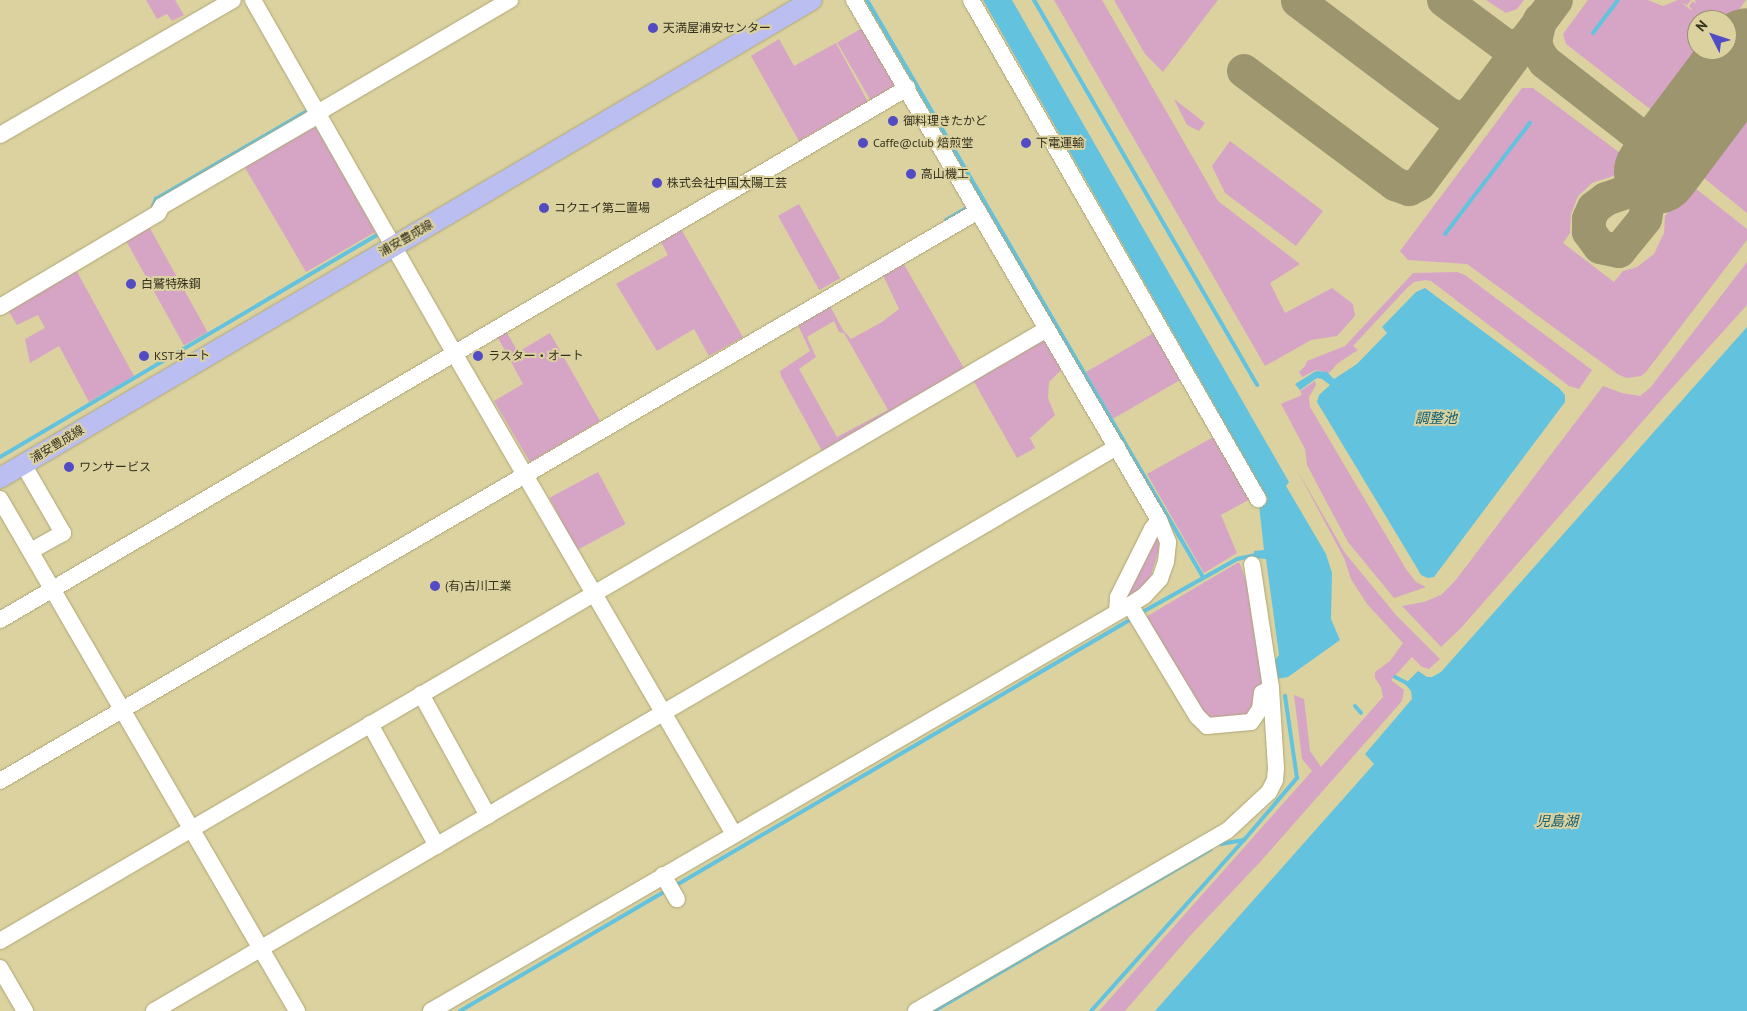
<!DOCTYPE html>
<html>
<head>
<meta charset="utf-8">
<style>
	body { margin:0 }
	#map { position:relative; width:1747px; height:1011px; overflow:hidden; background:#dbd2a0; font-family:"PT Sans","Noto Sans JP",sans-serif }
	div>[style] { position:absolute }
	.green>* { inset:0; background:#d6a5c5; transform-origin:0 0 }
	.water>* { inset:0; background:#63c2de }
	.stream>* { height:4px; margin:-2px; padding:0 2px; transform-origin:2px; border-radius:2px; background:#63c2de }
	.taxiway>* { height:34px; margin:-17px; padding:0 17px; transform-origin:17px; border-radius:17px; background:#9c956e }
	.runway>* { height:85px; margin:-42.5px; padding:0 42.5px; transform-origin:42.5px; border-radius:42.5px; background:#9c956e }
	.roads { filter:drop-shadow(0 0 1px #aea675) drop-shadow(0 0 1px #aea675) }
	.minor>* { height:16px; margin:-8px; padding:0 8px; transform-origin:8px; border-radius:8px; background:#fff }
	.major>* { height:20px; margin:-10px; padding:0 10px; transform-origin:10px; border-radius:10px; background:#babef0 }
	.dots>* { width:14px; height:14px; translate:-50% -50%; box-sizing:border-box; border:2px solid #dbd2a0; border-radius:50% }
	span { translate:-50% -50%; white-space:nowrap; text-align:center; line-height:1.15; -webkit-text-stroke:4px #dbd2a0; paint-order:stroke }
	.poi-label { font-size:12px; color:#34301c }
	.left { translate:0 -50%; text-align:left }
	.street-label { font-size:12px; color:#34301c }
	.water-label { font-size:14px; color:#126073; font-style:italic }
	.north { position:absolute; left:1687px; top:10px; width:50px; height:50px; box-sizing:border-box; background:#dbd2a0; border:1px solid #98916b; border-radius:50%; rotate:311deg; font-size:14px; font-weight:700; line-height:20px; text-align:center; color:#34301c }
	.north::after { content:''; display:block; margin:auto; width:18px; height:22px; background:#514cc3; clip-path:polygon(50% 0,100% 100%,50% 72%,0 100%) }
</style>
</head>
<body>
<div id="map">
	<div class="green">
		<i style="clip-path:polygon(146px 0,175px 0,184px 15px,172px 21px,167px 14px,157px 19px)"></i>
		<i style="clip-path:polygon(1054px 0,1102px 0,1218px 201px,1300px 264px,1270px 283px,1285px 313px,1332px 288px,1353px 304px,1355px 316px,1337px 336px,1311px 340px,1265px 366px)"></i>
		<i style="clip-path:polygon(1114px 0,1218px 0,1163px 72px,1145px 54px)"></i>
		<i style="clip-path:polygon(1486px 0,1524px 0,1517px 9px,1506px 13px)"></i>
		<i style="clip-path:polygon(1588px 0,1648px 0,1663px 6px,1678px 0,1691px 0,1687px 5px,1682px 3px,1691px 10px,1692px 9px,1689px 6px,1693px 1px,1696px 4px,1695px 0,1746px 0,1727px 26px,1727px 20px,1697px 20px,1697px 50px,1709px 50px,1659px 116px,1566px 44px,1563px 34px)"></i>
		<i style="left:864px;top:27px;width:67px;height:31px;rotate:60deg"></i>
		<i style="clip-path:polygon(779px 39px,794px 66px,836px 43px,868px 102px,799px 141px,751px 56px)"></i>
		<i style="clip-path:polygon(1522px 88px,1533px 88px,1628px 159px,1613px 176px,1592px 183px,1578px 196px,1571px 214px,1570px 233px,1563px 243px,1614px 282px,1623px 271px,1637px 267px,1654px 254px,1664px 233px,1665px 216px,1690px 184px,1747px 229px,1747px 240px,1646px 372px,1641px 376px,1627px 378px,1619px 375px,1467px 264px,1408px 260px,1400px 251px)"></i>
		<i style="clip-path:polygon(1174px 99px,1205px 123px,1199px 131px,1187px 125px)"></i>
		<i style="clip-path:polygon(1747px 109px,1747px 213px,1699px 174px)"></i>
		<i style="clip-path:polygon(311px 127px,320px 129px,377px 231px,306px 272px,244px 166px)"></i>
		<i style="clip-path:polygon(1230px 141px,1323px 211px,1296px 246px,1225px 193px,1212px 166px)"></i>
		<i style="left:799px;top:204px;width:85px;height:24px;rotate:61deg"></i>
		<i style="left:147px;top:223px;width:125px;height:27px;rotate:61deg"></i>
		<i style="clip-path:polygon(681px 229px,743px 337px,709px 356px,694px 329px,657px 351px,616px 284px,668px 255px,660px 240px)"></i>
		<i style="clip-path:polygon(evenodd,902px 261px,965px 370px,822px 451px,781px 376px,780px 371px,810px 351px,797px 323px,829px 304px,843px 330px,851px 339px,882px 322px,899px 309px,882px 273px,902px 261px,834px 321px,839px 332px,844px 333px,888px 410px,837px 437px,799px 369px,816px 357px,807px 337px,834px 321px)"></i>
		<i style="clip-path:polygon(1747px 262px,1747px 305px,1663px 398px,1461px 628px,1441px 647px,1402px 606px,1424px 602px,1441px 595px,1455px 581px,1603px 386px,1622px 393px,1640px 396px,1650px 388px)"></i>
		<i style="clip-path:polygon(75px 268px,134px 376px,89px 402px,59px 346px,30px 363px,25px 339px,45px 328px,38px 315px,17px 325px,6px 307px)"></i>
		<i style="clip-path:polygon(1457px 272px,1465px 275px,1592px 370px,1579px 389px,1569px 386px,1431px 281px,1425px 280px,1414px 282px,1407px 288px,1353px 346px,1358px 350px,1338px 363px,1329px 373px,1316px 370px,1302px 377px,1299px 372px,1305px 366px,1307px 361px,1345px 346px,1413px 273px)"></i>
		<i style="clip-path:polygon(506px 331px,518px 352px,550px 333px,600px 421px,530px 462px,494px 401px,523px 384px,497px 336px)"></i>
		<i style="left:1157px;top:331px;width:54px;height:82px;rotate:60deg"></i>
		<i style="clip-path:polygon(1044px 338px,1062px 369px,1049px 382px,1048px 398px,1055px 415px,1030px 438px,1035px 448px,1017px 458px,973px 380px)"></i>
		<i style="clip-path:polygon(1315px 381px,1316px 385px,1309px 397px,1310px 407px,1406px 569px,1416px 582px,1426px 587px,1394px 598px,1348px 542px,1328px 505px,1307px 465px,1305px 449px,1281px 404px,1302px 395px,1300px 391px)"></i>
		<i style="clip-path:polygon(1217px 435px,1252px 498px,1221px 515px,1237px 553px,1204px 573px,1147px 474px)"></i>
		<i style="clip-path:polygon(1296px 468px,1345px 553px,1396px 615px,1440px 659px,1429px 669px,1422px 667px,1412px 657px,1391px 680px,1404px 690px,1402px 701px,1261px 861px,1190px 936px,1125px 1011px,1099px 1011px,1312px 771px,1302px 759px,1294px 695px,1304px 699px,1310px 751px,1321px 767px,1383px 697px,1381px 687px,1375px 678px,1375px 672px,1390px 661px,1403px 643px,1367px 604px,1351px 579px,1344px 558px)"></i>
		<i style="left:598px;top:472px;width:59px;height:55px;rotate:62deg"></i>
		<i style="clip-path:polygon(1155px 532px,1159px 540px,1158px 552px,1149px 582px,1140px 592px,1124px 600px)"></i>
		<i style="clip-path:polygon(1239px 562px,1255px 604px,1263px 682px,1257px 691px,1252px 715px,1207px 719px,1144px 618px)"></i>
	</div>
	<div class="water">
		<i style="clip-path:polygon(983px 0,1012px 0,1289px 482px,1286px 486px,1326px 554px,1332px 573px,1331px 619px,1340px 640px,1288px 677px,1277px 679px,1275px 660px,1279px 655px,1266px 559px,1255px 558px,1254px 551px,1264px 550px,1259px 505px,1268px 499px)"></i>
		<i style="clip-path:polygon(1425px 288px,1559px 388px,1565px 395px,1565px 402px,1434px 577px,1428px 578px,1421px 575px,1417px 568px,1317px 402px,1319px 395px,1330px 385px,1322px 379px,1317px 378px,1300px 390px,1295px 384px,1316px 371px,1327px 372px,1334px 379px,1357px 364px,1387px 333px,1382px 327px,1416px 292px)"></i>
		<i style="clip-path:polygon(1747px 327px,1747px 1011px,1155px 1011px,1374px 764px,1365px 754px,1412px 699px,1411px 691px,1405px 684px,1418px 671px,1427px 677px,1432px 677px,1441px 672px)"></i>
	</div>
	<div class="stream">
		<i style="left:867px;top:0;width:668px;rotate:59.79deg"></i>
		<i style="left:1034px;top:0;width:445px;rotate:59.9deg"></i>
		<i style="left:1593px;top:33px;width:41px;rotate:-52.9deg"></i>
		<i style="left:153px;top:206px;width:8px;rotate:-67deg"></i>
		<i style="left:156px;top:199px;width:175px;rotate:-30.2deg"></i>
		<i style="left:946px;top:220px;width:24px;rotate:-30deg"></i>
		<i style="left:1445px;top:234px;width:140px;rotate:-52.6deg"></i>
		<i style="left:0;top:457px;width:439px;rotate:-30.5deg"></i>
		<i style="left:1139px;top:614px;width:112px;rotate:-29.3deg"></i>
		<i style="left:1237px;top:559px;width:24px;rotate:-12deg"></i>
		<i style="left:1395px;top:677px;width:18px;rotate:27deg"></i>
		<i style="left:1355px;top:706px;width:9px;rotate:49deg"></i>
		<i style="left:1221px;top:844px;width:23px;rotate:-10deg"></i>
		<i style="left:673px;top:887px;width:533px;rotate:-30.32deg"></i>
		<i style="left:460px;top:1011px;width:240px;rotate:-30.3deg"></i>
		<i style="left:934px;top:1011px;width:320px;rotate:-30.3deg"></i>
		<i style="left:1091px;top:1011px;width:229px;rotate:-48.2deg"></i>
		<i style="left:1244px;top:840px;width:82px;rotate:-49.5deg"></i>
		<i style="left:1297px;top:778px;width:83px;rotate:-98.3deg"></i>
	</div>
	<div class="taxiway">
		<i style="left:1444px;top:0;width:79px;rotate:36.7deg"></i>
		<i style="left:1507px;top:47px;width:9px"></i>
		<i style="left:1516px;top:47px;width:9px;rotate:-32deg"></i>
		<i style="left:1298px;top:1px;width:188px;rotate:37deg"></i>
		<i style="left:1448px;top:114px;width:14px;rotate:21deg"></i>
		<i style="left:1461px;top:119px;width:12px;rotate:-31deg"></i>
		<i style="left:1540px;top:20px;width:22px;rotate:103deg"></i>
		<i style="left:1535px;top:41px;width:11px;rotate:75deg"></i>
		<i style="left:1538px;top:52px;width:12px;rotate:55deg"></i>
		<i style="left:1545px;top:62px;width:155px;rotate:37.9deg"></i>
		<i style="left:1244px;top:71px;width:189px;rotate:36.8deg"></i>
		<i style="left:1395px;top:184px;width:15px;rotate:20deg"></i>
		<i style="left:1409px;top:189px;width:11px;rotate:-27deg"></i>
		<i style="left:1419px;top:184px;width:229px;rotate:-53.3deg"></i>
		<i style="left:1656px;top:171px;width:18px;rotate:109deg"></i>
		<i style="left:1650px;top:188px;width:31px;rotate:99deg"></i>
		<i style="left:1645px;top:219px;width:41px;rotate:129.1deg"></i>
		<i style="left:1619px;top:251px;width:19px;rotate:-168deg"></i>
		<i style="left:1600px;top:247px;width:19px;rotate:-126deg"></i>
		<i style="left:1589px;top:232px;width:13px;rotate:-90deg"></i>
		<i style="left:1589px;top:219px;width:12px;rotate:-66deg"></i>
		<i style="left:1594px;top:208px;width:15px;rotate:-37deg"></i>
		<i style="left:1606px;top:199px;width:37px;rotate:-19deg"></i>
		<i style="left:1641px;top:187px;width:22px;rotate:-47deg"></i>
	</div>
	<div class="runway">
		<i style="left:1656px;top:171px;width:151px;rotate:-53.1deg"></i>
	</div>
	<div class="roads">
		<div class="minor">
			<i style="left:253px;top:0;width:406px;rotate:60.3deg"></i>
			<i style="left:454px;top:353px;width:557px;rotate:59.8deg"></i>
			<i style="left:971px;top:0;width:576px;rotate:60.09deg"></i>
			<i style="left:0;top:135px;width:269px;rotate:-30.1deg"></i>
			<i style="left:0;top:307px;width:184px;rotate:-30.7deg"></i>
			<i style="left:158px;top:213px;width:8px;rotate:-60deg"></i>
			<i style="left:162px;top:206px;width:171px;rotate:-30.2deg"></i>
			<i style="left:310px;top:120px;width:18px;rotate:-38deg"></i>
			<i style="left:324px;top:109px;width:216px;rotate:-30.4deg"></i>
			<i style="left:23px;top:464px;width:80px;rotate:59.9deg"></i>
			<i style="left:63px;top:533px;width:37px;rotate:151deg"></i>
			<i style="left:0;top:499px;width:592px;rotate:59.88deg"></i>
			<i style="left:1130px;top:605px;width:130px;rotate:58.9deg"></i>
			<i style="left:1197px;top:716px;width:14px;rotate:45deg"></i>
			<i style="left:1207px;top:726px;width:44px;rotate:-5.2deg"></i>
			<i style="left:1251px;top:722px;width:16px;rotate:-55deg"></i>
			<i style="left:1260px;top:709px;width:16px;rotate:-83deg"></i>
			<i style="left:1262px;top:693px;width:10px;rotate:-29deg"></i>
			<i style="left:1117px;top:612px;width:15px;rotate:-86deg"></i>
			<i style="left:1118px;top:597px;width:76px;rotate:-63.4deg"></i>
			<i style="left:1152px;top:529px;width:11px;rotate:-52deg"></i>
			<i style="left:0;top:620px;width:1052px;rotate:-30.39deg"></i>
			<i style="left:421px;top:694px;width:139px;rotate:61.2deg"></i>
			<i style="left:370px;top:724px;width:139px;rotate:61.2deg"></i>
			<i style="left:0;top:781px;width:1132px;rotate:-30.23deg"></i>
			<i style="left:663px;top:875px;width:28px;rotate:60deg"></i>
			<i style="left:0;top:941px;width:1213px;rotate:-30.31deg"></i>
			<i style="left:0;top:968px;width:50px;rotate:59.8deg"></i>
			<i style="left:154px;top:1011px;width:1116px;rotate:-30.36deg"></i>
			<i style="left:431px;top:1011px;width:808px;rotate:-30.15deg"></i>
			<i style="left:1130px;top:605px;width:17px;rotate:-33deg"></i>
			<i style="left:1144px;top:596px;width:23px;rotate:-47deg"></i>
			<i style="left:1160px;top:579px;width:18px;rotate:-71deg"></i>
			<i style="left:1166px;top:562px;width:20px;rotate:-84deg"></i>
			<i style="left:1168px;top:542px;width:24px;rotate:-112deg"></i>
			<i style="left:1159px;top:520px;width:603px;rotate:-120.39deg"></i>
			<i style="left:916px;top:1011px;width:359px;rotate:-30.1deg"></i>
			<i style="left:1227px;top:831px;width:57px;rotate:-42.9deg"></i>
			<i style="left:1269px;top:792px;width:13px;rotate:-63deg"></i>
			<i style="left:1275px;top:780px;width:12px;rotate:-85deg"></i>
			<i style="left:1276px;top:768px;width:80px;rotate:-93.6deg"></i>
			<i style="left:1271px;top:688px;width:125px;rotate:-98.7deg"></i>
		</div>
		<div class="major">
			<i style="left:0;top:478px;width:942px;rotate:-30.48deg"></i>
		</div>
	</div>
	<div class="dots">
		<i style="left:653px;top:28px;background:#514cc3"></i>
		<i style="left:893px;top:121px;background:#514cc3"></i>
		<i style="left:863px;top:143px;background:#514cc3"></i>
		<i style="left:1026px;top:143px;background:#514cc3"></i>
		<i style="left:911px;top:174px;background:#514cc3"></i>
		<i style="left:657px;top:183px;background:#514cc3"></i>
		<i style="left:544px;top:208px;background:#514cc3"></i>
		<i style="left:131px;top:284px;background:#514cc3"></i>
		<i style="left:144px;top:356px;background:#514cc3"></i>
		<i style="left:478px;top:356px;background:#514cc3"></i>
		<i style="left:69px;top:467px;background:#514cc3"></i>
		<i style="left:435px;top:586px;background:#514cc3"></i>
	</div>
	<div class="poi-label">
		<span class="left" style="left:663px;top:28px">天満屋浦安センター</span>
		<span class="left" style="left:903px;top:121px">御料理きたかど</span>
		<span class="left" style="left:873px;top:143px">Caffe@club 焙煎堂</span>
		<span class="left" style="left:1036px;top:143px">下電運輸</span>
		<span class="left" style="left:921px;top:174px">高山機工</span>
		<span class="left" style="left:667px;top:183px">株式会社中国太陽工芸</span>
		<span class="left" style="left:554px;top:208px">コクエイ第二置場</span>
		<span class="left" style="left:141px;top:284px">白鷲特殊鋼</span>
		<span class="left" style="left:154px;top:356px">KSTオート</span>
		<span class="left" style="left:488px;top:356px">ラスター・オート</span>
		<span class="left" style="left:79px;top:467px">ワンサービス</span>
		<span class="left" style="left:445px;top:586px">(有)古川工業</span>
	</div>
	<div class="street-label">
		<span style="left:406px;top:238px;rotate:-30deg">浦安豊成線</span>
		<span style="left:57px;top:444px;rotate:-31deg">浦安豊成線</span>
	</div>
	<div class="water-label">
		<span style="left:1436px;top:418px">調整池</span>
		<span style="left:1557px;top:821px">児島湖</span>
	</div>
	<div class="north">N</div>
</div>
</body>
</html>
